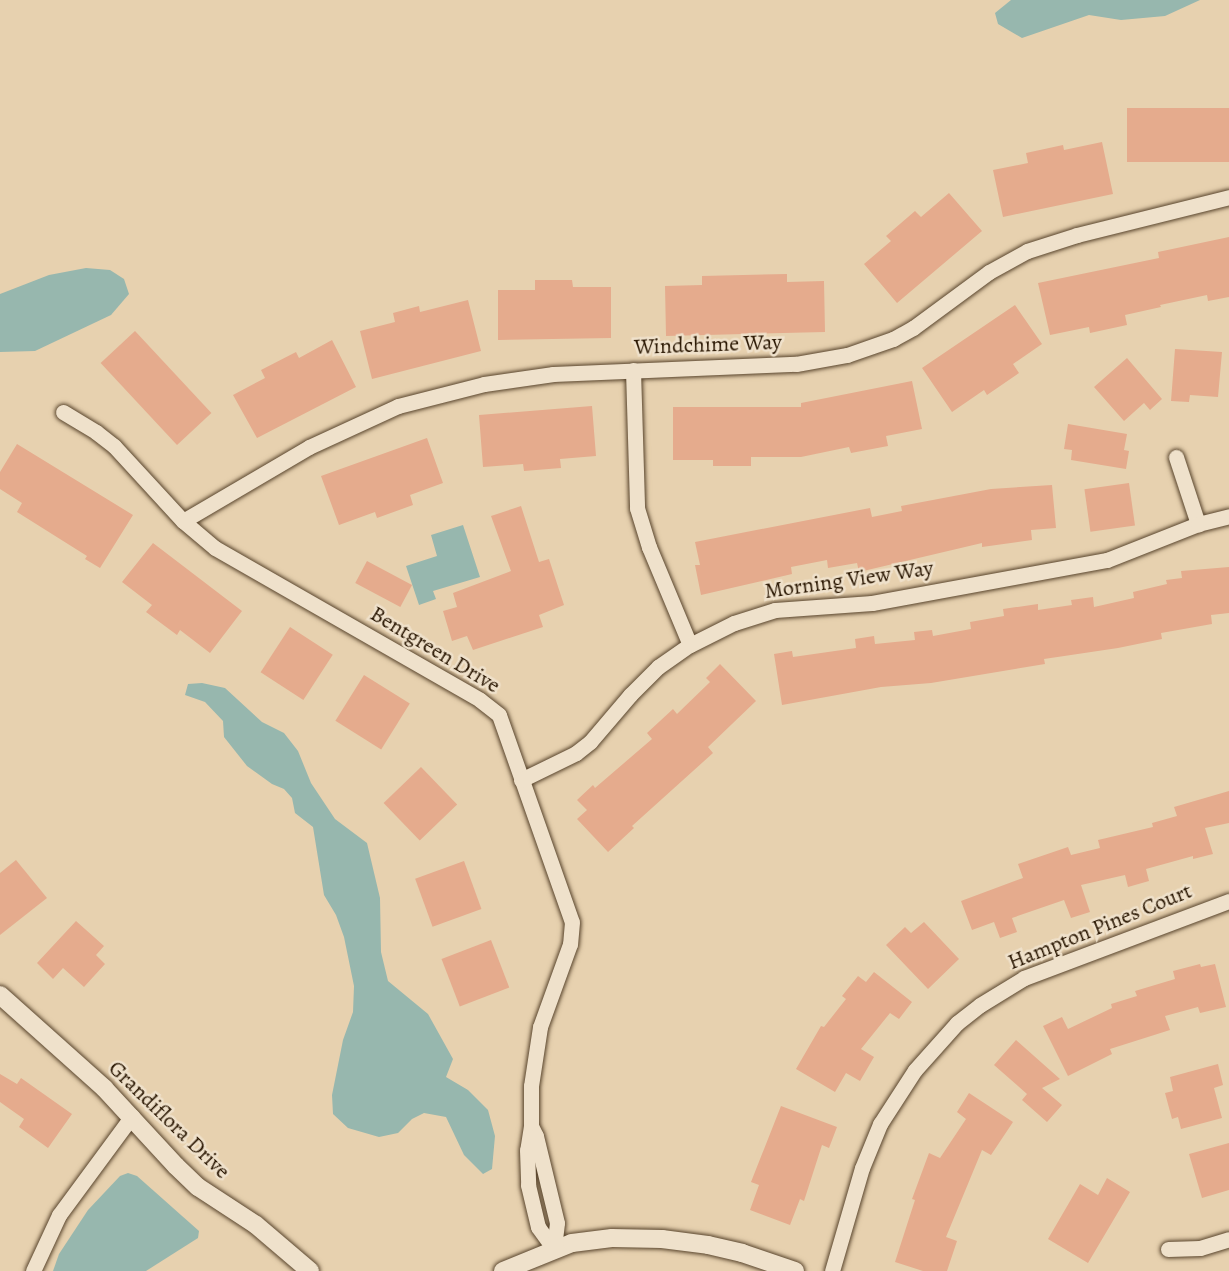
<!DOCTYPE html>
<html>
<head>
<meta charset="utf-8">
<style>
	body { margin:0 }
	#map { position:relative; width:1229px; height:1271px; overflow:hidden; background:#e7d1af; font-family:Alegreya,serif }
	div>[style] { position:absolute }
	.water>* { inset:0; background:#97b7ae }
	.building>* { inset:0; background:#e5ab8d; transform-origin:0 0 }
	.roads { filter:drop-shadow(0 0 2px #58442c) drop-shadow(0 0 2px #58442c) }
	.minor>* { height:15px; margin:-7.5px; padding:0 7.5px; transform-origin:7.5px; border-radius:7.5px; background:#efe1cb }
	.tertiary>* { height:18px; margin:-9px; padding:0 9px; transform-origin:9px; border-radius:9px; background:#efe1cb }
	span { translate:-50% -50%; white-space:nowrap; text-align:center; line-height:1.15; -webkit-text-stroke:5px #efe1cb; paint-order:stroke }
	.street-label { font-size:22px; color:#281500 }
</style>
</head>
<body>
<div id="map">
	<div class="water">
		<i style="clip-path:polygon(1011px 0,1200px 0,1165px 16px,1121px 20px,1089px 15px,1022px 38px,998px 24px,995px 13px)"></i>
		<i style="clip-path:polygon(86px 268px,110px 270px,124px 279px,129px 294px,111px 315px,35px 351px,0 352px,0 294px,49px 275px)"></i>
		<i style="clip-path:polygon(463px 525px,480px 577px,433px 591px,436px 599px,419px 605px,406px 566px,437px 556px,431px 535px)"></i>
		<i style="clip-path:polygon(202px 683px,225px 688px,262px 722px,284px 733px,298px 751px,311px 783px,335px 819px,367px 843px,380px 898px,381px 952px,388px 981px,428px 1014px,453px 1059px,446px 1077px,468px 1090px,488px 1110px,495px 1136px,492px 1169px,483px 1174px,464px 1155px,446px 1117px,424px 1113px,412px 1119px,398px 1133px,379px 1137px,348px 1128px,333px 1114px,332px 1095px,343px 1040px,353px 1012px,354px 986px,344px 937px,336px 915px,324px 895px,313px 827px,295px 813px,292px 798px,284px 789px,272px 784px,247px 766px,224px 737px,223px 721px,205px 702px,185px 695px,188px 684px)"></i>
		<i style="clip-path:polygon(128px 1173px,137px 1176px,199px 1231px,198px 1238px,146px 1271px,53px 1271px,59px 1254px,88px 1210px,120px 1176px)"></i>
	</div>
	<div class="building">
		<i style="left:1229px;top:108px;width:54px;height:102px;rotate:90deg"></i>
		<i style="clip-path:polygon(1102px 142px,1113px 194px,1003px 217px,993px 170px,1028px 163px,1026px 153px,1063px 145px,1064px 150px)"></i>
		<i style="clip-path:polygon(949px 193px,982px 231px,897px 303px,864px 264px,891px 241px,886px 236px,915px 211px,921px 217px)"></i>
		<i style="clip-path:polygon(1229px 237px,1229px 297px,1208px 301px,1207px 295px,1160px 305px,1161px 307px,1125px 315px,1127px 325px,1090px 333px,1089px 327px,1050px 335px,1038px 283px,1159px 258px,1158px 252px)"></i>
		<i style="clip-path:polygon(787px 274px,787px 282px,824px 281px,825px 332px,666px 336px,665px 286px,702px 285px,702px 276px)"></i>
		<i style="clip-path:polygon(535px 280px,572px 280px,573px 287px,611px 287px,611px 338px,498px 340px,498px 290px,535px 290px)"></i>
		<i style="clip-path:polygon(468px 300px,481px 351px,372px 379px,360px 331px,395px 322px,393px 313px,419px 306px,420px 312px)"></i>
		<i style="clip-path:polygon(1015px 305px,1042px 344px,1013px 364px,1019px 373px,987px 395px,984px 390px,952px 412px,922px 368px)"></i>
		<i style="left:135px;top:331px;width:112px;height:47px;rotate:47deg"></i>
		<i style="clip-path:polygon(332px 340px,356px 387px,257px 438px,233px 395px,265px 378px,261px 370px,296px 352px,299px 358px)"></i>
		<i style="clip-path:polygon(1175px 349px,1222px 352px,1218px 397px,1190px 395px,1189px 402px,1171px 401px)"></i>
		<i style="clip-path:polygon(1127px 358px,1162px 399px,1150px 410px,1144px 403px,1124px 421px,1094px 387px)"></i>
		<i style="clip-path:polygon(912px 381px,922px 429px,886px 436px,888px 446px,851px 453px,849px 447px,801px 457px,751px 457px,751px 466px,713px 466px,713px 460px,673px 460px,673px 407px,801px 407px,801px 403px)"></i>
		<i style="clip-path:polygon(592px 406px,596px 456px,560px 459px,561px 468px,524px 471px,523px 464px,483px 467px,479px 415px)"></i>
		<i style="clip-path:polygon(1068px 424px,1127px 434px,1124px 450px,1129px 451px,1126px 469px,1071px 460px,1072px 450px,1064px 449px)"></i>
		<i style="clip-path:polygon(427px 438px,443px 483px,410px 495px,413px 505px,377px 518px,375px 512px,339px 525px,321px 476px)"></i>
		<i style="clip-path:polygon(17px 444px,133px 515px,100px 568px,85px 559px,87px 556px,17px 512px,22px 503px,0 489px,0 472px)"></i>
		<i style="left:1129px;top:483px;width:43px;height:45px;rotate:82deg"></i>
		<i style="clip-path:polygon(1052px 485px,1056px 528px,1031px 530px,1032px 540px,982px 547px,982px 543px,859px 572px,857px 563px,828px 568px,827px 560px,791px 567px,792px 574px,701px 595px,695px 565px,700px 565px,695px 542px,870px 508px,872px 517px,902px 511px,901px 506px,991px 489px)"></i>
		<i style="clip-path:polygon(521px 506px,539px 562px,549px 559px,564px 605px,539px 615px,543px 627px,473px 650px,467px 636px,452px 641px,443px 611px,457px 607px,453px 593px,511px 571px,491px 516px)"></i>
		<i style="clip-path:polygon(153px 543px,242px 611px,210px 653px,180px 630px,177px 635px,146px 612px,152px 605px,122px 582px)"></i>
		<i style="left:367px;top:561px;width:51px;height:25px;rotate:28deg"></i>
		<i style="clip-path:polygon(1229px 567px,1229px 613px,1211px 615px,1212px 624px,1161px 633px,1162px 639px,1118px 648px,1044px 659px,1045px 664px,931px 683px,881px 687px,782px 705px,774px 654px,792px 651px,793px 657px,856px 648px,855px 639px,874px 636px,875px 644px,915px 640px,914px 632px,932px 630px,933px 636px,971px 629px,970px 622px,1004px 616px,1003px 609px,1038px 604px,1038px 610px,1072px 605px,1071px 600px,1093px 597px,1094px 607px,1134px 598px,1133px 592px,1167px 584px,1166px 580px,1182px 578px,1181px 571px)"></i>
		<i style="left:290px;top:627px;width:51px;height:54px;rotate:33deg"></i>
		<i style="clip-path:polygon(720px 664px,756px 701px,708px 747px,713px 753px,632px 826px,634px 828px,608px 852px,577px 819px,587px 810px,577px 800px,593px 785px,595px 788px,652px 739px,647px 733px,673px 709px,677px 714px,710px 682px,706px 678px)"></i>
		<i style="left:364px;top:675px;width:54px;height:54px;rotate:32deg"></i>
		<i style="left:421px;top:767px;width:52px;height:52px;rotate:46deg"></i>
		<i style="clip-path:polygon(1229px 791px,1229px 823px,1205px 828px,1213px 854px,1193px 859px,1193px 856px,1146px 869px,1149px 881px,1128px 887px,1125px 875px,1081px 885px,1090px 912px,1071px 918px,1064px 900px,1012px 918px,1017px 932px,1000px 938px,994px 922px,972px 930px,961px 901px,1023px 878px,1018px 864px,1068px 847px,1071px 855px,1100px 848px,1098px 840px,1153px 827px,1152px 823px,1177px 816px,1174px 807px)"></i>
		<i style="clip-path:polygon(16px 860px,47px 898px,0 935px,0 873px)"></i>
		<i style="left:464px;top:861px;width:51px;height:52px;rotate:70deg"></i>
		<i style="clip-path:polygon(76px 921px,104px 946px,96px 955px,105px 964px,84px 987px,63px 968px,53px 979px,37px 963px)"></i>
		<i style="clip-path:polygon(924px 922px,959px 959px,928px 989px,886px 945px,905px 927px,911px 933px)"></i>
		<i style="left:491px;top:940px;width:51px;height:53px;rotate:69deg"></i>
		<i style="clip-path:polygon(1200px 964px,1201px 967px,1215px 964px,1226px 1007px,1200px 1013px,1198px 1007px,1165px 1016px,1170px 1030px,1110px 1049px,1112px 1054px,1068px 1076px,1043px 1026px,1062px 1017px,1068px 1029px,1112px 1008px,1111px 1004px,1137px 996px,1135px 991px,1175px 979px,1173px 971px)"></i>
		<i style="clip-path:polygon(874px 972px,912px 1002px,899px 1019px,890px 1013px,861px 1049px,874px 1057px,860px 1081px,846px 1073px,835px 1092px,796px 1069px,821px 1026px,824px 1027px,846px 999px,842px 996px,858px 976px,866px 982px)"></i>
		<i style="clip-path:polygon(1016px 1040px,1060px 1079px,1042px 1088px,1062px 1105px,1047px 1122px,1022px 1100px,1027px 1094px,994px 1065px)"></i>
		<i style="clip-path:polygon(1218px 1064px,1223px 1085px,1214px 1088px,1222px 1118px,1181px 1129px,1178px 1117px,1172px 1119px,1165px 1093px,1173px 1091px,1170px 1077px)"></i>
		<i style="clip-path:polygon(0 1074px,17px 1084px,21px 1078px,72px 1114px,48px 1148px,19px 1127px,24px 1119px,0 1102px)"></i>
		<i style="clip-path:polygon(969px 1093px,1013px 1122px,991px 1155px,982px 1150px,946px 1237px,957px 1241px,947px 1271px,923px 1271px,895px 1262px,915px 1200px,912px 1199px,929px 1153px,940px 1158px,966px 1119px,957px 1112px)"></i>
		<i style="clip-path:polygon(781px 1106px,837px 1127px,829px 1148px,822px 1145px,804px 1201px,800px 1199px,790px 1225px,750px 1210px,759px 1185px,751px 1182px)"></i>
		<i style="clip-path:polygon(1229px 1143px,1229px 1190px,1202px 1198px,1189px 1154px)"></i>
		<i style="clip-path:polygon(1107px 1178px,1130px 1192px,1088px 1263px,1048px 1239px,1080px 1184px,1098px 1195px)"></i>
	</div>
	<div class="roads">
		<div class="minor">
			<i style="left:633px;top:370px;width:138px;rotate:88.3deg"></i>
			<i style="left:637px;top:508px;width:41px;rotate:72.9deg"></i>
			<i style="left:649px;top:547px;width:106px;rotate:67.3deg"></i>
			<i style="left:63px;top:412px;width:39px;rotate:31deg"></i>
			<i style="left:96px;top:432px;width:23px;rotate:38deg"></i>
			<i style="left:114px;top:446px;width:102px;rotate:47.4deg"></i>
			<i style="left:183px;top:521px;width:42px;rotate:40.2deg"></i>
			<i style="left:215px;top:548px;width:305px;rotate:29.8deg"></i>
			<i style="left:480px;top:700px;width:24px;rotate:38deg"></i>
			<i style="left:499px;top:715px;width:219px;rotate:70.6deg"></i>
			<i style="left:572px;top:922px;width:22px;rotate:95deg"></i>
			<i style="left:570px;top:944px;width:88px;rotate:109.9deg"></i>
			<i style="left:540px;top:1027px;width:60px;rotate:98.7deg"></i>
			<i style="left:531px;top:1086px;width:40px;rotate:90deg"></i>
			<i style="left:531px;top:1126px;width:24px;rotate:99deg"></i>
			<i style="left:527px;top:1150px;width:35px;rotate:88deg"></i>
			<i style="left:528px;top:1185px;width:43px;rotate:76.6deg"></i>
			<i style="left:538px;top:1227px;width:27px;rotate:54deg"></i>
			<i style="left:1176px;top:457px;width:71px;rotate:71.8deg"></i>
			<i style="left:183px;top:521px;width:146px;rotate:-30.4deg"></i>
			<i style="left:309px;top:447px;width:98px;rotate:-24.7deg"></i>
			<i style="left:398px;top:406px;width:89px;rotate:-14.3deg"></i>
			<i style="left:484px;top:384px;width:70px;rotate:-8.2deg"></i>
			<i style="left:553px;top:374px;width:243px;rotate:-2.4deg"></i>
			<i style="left:796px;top:364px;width:52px;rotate:-10deg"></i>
			<i style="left:847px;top:355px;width:49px;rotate:-19.2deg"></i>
			<i style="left:893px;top:339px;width:23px;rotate:-29deg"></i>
			<i style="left:913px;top:328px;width:94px;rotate:-36.4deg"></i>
			<i style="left:989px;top:272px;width:43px;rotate:-28.9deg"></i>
			<i style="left:1027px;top:251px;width:52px;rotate:-17.7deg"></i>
			<i style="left:1077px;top:235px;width:157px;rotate:-14deg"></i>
			<i style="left:521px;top:780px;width:61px;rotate:-26.1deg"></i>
			<i style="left:576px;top:753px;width:18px;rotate:-38deg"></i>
			<i style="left:590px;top:742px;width:62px;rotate:-49.6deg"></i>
			<i style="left:630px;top:695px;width:40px;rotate:-45deg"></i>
			<i style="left:658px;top:667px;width:39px;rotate:-35deg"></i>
			<i style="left:690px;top:645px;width:49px;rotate:-26.6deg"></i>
			<i style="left:734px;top:623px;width:43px;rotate:-17.6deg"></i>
			<i style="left:775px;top:610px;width:97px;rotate:-4.1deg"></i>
			<i style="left:872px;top:603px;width:239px;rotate:-10.4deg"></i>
			<i style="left:1107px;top:560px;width:98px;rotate:-21.6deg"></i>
			<i style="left:1198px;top:524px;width:32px;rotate:-14deg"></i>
			<i style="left:531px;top:1126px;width:11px;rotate:63deg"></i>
			<i style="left:536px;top:1136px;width:89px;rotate:76.4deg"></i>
			<i style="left:557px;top:1223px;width:26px;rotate:97deg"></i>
			<i style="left:1168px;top:1249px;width:32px;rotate:-2deg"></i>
			<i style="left:1200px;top:1248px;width:30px;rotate:-17deg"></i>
			<i style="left:33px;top:1271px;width:62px;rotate:-65.1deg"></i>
			<i style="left:59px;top:1215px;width:123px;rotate:-53.6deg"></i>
			<i style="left:832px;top:1271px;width:107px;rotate:-73.8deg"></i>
			<i style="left:862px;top:1168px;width:48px;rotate:-67.8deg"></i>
			<i style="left:880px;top:1124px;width:64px;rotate:-57.1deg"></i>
			<i style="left:915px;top:1070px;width:63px;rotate:-48.2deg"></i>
			<i style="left:957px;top:1023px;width:29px;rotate:-38deg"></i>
			<i style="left:980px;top:1005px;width:52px;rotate:-31.5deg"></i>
			<i style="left:1024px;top:978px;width:219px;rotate:-20.6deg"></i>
		</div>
		<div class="tertiary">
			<i style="left:0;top:995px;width:140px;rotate:41.8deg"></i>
			<i style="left:104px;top:1088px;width:106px;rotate:47.3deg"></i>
			<i style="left:176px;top:1166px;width:30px;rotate:44deg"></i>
			<i style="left:198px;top:1187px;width:69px;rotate:33.2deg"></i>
			<i style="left:256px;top:1225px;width:71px;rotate:40.4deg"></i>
			<i style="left:503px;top:1271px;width:74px;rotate:-22.1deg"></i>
			<i style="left:572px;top:1243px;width:40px;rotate:-7.1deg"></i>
			<i style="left:612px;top:1238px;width:50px;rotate:1.1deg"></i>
			<i style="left:662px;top:1239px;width:46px;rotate:7.4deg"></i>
			<i style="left:708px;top:1245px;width:35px;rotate:13deg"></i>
			<i style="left:742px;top:1253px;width:56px;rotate:18.8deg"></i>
		</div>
	</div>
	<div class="street-label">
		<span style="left:708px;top:345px;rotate:-2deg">Windchime Way</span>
		<span style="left:849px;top:580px;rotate:-8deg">Morning View Way</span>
		<span style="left:435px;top:650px;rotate:31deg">Bentgreen Drive</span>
		<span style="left:1100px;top:927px;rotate:-22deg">Hampton Pines Court</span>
		<span style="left:169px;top:1120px;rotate:44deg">Grandiflora Drive</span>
	</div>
</div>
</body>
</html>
